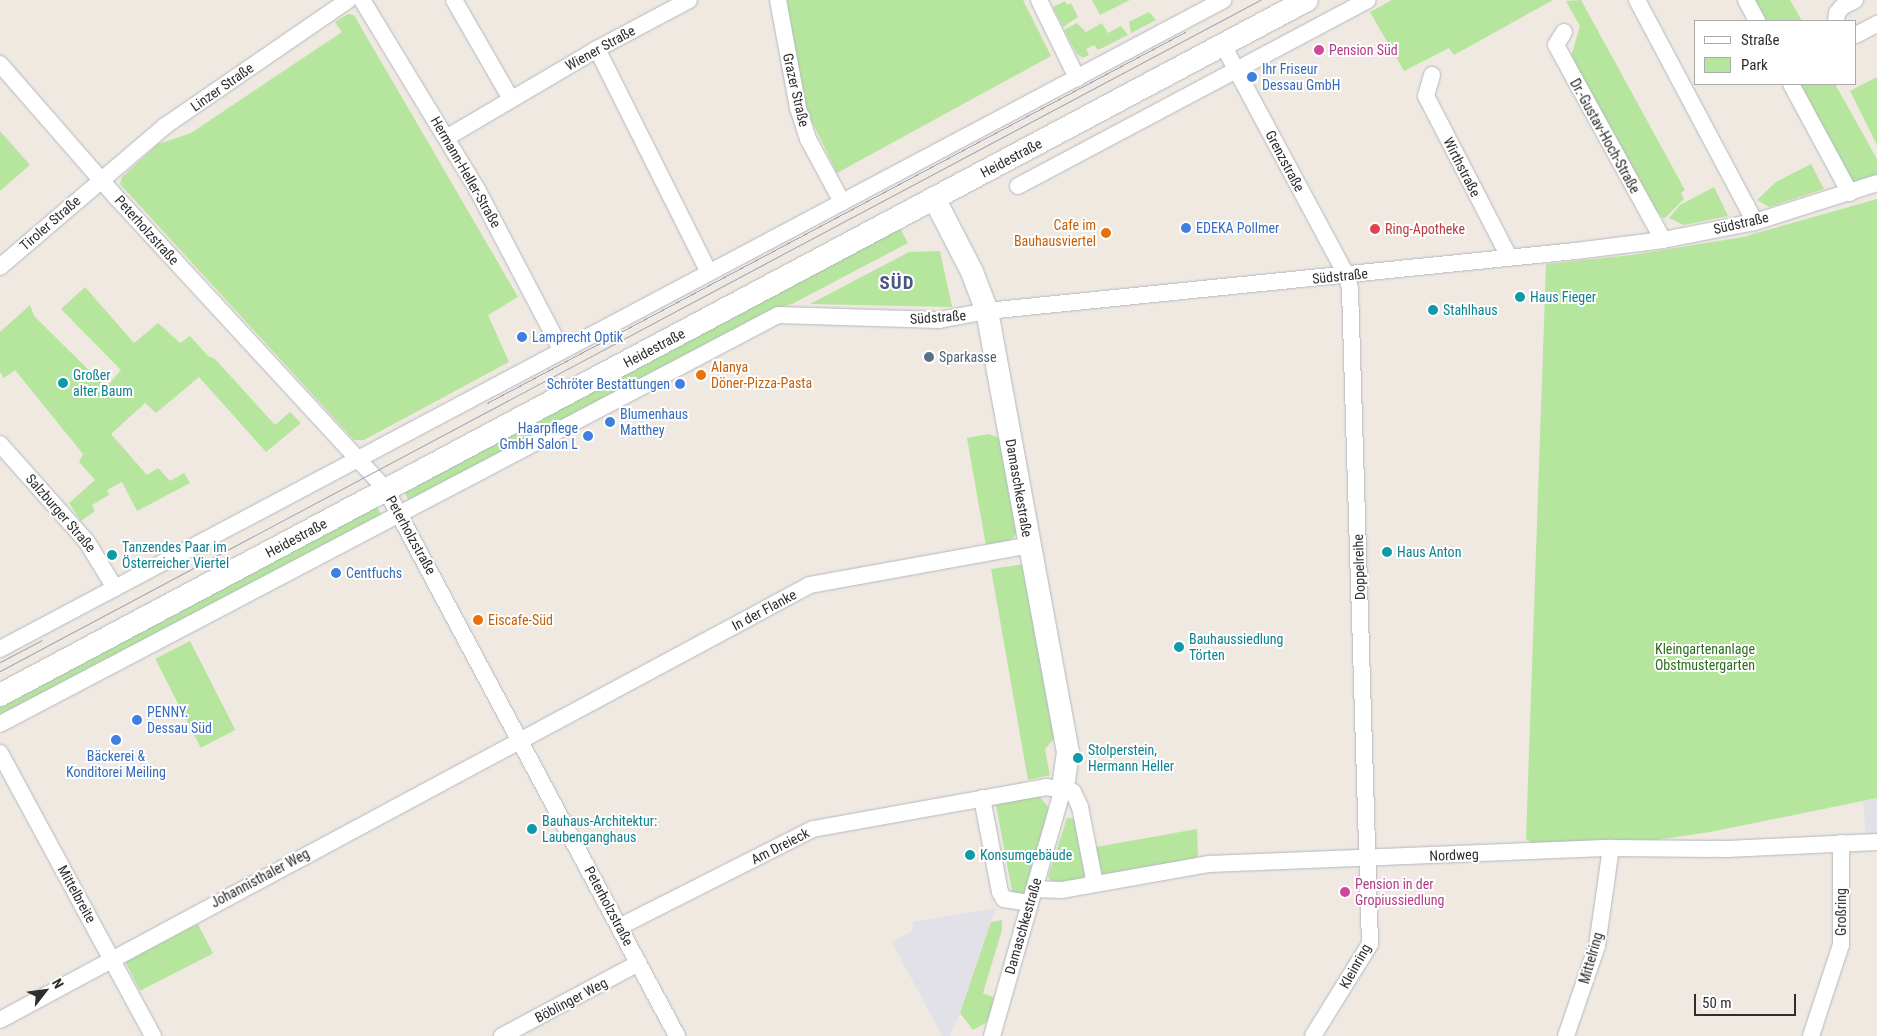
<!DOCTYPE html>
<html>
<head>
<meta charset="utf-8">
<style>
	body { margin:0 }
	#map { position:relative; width:1877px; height:1036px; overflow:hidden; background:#efe9e1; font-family:"Roboto Condensed",sans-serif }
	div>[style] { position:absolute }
	.industrial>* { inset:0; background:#e3e1e8 }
	.green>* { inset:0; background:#b6e59e; transform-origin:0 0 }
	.roads { filter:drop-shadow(0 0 1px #b4b7c1) drop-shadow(0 0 1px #b4b7c1) }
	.street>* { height:16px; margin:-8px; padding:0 8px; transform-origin:8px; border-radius:8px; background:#fff }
	.secondary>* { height:22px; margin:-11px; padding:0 11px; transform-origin:11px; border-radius:11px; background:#fff }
	.tram>* { height:1px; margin:-0.5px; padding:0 0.5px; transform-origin:0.5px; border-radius:0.5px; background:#a3a6b8 }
	.dots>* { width:14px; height:14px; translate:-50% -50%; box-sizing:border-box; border:2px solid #fff; border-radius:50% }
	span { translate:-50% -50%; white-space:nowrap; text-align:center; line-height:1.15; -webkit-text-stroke:4px #fff; paint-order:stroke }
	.street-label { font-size:14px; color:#2e2e2e }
	.hotel-label { font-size:14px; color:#b23c85 }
	.left { translate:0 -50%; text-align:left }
	.shop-label { font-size:14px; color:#366cbe }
	.right { translate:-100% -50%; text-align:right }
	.food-label { font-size:14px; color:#c56008 }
	.health-label { font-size:14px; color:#be3a42 }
	.culture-label { font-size:14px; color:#0d838f }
	.service-label { font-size:14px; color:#4e5e75 }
	.park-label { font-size:14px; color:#2c6e1b }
	.district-label { font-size:19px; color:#4d5680; font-weight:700; letter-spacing:1px }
	.legend { position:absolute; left:1694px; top:20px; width:162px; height:65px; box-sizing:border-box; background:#fff; border:1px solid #ababab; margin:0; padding:6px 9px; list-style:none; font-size:15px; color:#2e2e2e }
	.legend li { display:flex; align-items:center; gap:10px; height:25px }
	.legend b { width:25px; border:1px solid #ababab }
	.north { position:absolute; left:20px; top:966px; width:50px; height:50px; -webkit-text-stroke:4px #fff; paint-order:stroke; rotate:60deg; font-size:14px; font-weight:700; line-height:20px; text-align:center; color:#2e2e2e }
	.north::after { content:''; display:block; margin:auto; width:18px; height:22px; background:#2e2e2e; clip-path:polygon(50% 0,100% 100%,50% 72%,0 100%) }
	.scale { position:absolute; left:1694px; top:994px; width:102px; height:22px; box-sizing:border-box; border:2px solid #2e2e2e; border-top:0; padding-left:6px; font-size:15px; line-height:18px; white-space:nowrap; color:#2e2e2e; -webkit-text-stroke:4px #fff; paint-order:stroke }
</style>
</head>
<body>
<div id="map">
	<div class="industrial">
		<i style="clip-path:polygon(1877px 798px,1877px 834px,1866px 835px,1863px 801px)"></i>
		<i style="clip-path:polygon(996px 908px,960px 1013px,950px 1036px,942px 1036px,892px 942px,912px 931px,913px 922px)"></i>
	</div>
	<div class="green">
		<i style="clip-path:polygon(787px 0,1023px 0,1051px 56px,837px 173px,802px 101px)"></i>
		<i style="clip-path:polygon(1092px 0,1130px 0,1100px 15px)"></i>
		<i style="clip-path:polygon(1392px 0,1553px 0,1454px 55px,1449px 48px,1404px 71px,1370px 12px)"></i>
		<i style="clip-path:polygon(1581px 0,1685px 190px,1681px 193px,1684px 199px,1664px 219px,1654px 208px,1570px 60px,1580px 26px,1566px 1px)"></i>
		<i style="clip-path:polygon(1746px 0,1790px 0,1802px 21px,1757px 21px)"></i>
		<i style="clip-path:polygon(1065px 1px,1067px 5px,1071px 3px,1078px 17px,1063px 27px,1053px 7px)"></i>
		<i style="clip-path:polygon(1149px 12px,1156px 20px,1131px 33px,1129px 22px)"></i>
		<i style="clip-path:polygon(348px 14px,354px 15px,518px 297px,488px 315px,509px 362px,364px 440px,354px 440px,120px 184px,122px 177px,158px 144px,191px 133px,342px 32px,335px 22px)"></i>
		<i style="clip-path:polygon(1077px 23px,1086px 32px,1102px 23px,1108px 33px,1121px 26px,1128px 35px,1098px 50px,1094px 45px,1086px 49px,1089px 55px,1083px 58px,1077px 54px,1064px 30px)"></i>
		<i style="clip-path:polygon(1877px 77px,1877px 145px,1850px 91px)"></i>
		<i style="clip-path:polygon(1791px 84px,1835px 84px,1877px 159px,1877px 183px,1850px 193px)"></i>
		<i style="clip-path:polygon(0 131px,30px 165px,0 191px)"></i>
		<i style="clip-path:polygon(1811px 164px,1824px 189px,1769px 207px,1757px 200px,1776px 182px)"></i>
		<i style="clip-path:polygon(1714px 187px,1728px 216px,1684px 225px,1669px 218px,1680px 205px)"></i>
		<i style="clip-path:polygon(1877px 199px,1877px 798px,1710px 832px,1642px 842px,1536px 846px,1526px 839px,1546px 264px,1632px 255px,1743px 237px)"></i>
		<i style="clip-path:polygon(899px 226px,908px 243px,792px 304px,768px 311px,409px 502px,403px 487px)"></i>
		<i style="clip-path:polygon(940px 251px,952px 307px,810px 304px,909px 252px)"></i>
		<i style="clip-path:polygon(85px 287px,134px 343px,158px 323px,180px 343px,190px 336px,208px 356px,215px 359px,275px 425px,290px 412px,301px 423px,266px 452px,199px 377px,156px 413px,145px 403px,111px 434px,147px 475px,158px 468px,170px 481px,184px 473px,190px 483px,137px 511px,122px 482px,107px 490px,109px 495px,92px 505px,95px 511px,81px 521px,69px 503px,95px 480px,79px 462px,83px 454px,15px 370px,4px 378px,0 372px,0 332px,30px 305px,34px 316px,106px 387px,121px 370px,61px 309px)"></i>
		<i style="clip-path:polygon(988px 434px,1000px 438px,1017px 533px,1010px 541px,986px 546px,967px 438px)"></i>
		<i style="clip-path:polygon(377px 507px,383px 517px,0 718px,0 700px)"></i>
		<i style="clip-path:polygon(1025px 564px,1057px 735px,1045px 749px,1050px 775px,1028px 780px,991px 569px)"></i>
		<i style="left:190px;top:641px;width:100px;height:39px;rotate:63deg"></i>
		<i style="clip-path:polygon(1039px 796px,1049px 808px,1025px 894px,1013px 896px,995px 800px)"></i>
		<i style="clip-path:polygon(1067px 818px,1076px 819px,1085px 875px,1080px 881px,1052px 882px,1048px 877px)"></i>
		<i style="clip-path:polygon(1197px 829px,1198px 856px,1191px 861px,1102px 875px,1096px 847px)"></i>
		<i style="clip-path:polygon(1002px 920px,1002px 930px,983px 993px,995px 998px,990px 1017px,986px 1023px,973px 1030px,960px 1013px,991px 922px)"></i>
		<i style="left:198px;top:924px;width:33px;height:82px;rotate:63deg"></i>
	</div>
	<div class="roads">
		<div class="street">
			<i style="left:362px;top:0;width:223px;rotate:58.7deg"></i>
			<i style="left:478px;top:191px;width:178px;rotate:62.3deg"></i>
			<i style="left:454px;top:0;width:114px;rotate:60.1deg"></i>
			<i style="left:778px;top:0;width:110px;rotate:79.5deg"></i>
			<i style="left:798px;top:108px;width:33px;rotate:72deg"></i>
			<i style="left:808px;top:139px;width:72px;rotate:61.6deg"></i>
			<i style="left:1039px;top:0;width:87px;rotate:64deg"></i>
			<i style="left:1637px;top:0;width:251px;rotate:62deg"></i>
			<i style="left:1746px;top:0;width:24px;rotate:62deg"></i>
			<i style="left:1836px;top:21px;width:8px;rotate:-83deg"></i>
			<i style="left:1837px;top:13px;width:8px;rotate:-50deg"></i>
			<i style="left:1842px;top:7px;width:15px;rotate:-28deg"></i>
			<i style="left:1564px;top:32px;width:15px;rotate:122deg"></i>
			<i style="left:1556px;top:45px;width:222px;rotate:61.2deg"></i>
			<i style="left:1856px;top:35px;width:24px;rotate:-28deg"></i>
			<i style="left:1223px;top:45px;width:262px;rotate:61.8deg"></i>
			<i style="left:1347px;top:276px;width:13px;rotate:77deg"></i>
			<i style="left:1350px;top:289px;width:655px;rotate:88.25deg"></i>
			<i style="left:1370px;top:944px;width:108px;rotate:121.8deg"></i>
			<i style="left:597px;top:49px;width:250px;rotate:63.4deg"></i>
			<i style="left:0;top:64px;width:176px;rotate:48.9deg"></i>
			<i style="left:116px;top:197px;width:398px;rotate:47.3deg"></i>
			<i style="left:386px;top:490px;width:619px;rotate:61.94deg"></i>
			<i style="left:1432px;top:75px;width:22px;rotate:106deg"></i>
			<i style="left:1426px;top:96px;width:181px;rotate:62.7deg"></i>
			<i style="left:1791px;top:84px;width:124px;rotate:61.6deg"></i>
			<i style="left:446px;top:138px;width:175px;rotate:-30.5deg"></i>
			<i style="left:597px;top:49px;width:104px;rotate:-28deg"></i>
			<i style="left:1018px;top:186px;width:396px;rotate:-28deg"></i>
			<i style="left:0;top:267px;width:217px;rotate:-40.5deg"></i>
			<i style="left:165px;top:126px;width:222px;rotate:-34.5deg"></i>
			<i style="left:0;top:444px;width:131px;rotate:48.4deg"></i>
			<i style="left:87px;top:542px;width:54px;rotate:58.7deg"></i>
			<i style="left:0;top:649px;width:1385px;rotate:-27.95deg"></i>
			<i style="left:0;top:724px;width:879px;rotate:-27.73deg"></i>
			<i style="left:778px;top:315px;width:161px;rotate:1.8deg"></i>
			<i style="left:939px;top:320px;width:49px;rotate:-10.6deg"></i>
			<i style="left:987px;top:311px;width:592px;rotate:-5.82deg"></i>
			<i style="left:1576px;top:251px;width:88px;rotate:-7.2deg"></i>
			<i style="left:1663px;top:240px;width:94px;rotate:-11.1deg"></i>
			<i style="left:1755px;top:222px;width:128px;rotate:-17.7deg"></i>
			<i style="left:0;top:753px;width:322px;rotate:61.6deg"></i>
			<i style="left:982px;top:798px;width:96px;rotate:79.2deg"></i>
			<i style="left:1000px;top:892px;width:8px;rotate:60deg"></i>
			<i style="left:1004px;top:899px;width:26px;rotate:9deg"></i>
			<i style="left:1034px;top:889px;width:28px;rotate:2deg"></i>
			<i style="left:1062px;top:890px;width:149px;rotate:-10deg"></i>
			<i style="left:1209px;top:864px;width:402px;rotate:-2.3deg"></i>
			<i style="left:1611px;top:848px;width:116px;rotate:0.5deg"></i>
			<i style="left:1727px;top:849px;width:150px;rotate:-2.7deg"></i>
			<i style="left:621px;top:926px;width:215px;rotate:-26.8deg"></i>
			<i style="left:813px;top:829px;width:237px;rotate:-10.2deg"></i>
			<i style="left:1046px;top:787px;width:27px;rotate:10deg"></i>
			<i style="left:1073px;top:792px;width:17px;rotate:65deg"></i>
			<i style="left:1080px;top:807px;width:78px;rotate:79deg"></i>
			<i style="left:0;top:1020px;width:919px;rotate:-28.24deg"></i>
			<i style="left:810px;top:585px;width:224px;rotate:-10.3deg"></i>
			<i style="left:502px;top:1036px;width:155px;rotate:-28.1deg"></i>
			<i style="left:992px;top:1036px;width:258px;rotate:-74deg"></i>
			<i style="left:1566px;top:1036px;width:95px;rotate:-71deg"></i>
			<i style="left:1597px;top:946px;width:99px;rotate:-81.9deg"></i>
			<i style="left:1811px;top:1036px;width:96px;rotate:-71.8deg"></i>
			<i style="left:1841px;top:945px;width:102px;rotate:-90deg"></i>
		</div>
		<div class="secondary">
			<i style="left:934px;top:198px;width:83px;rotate:62.8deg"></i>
			<i style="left:972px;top:272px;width:42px;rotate:69deg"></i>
			<i style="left:987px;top:311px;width:448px;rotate:79.6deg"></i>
			<i style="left:1068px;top:752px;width:36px;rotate:98deg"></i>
			<i style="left:0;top:695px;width:1480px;rotate:-28deg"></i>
		</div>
	</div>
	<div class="tram">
		<i style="left:487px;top:403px;width:790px;rotate:-27.99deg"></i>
		<i style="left:0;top:662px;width:47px;rotate:-27.6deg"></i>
		<i style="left:0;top:671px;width:1428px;rotate:-28.04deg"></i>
	</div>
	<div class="dots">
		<i style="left:1319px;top:50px;background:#d1479c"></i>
		<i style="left:1252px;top:77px;background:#3f7fe0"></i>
		<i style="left:1186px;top:228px;background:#3f7fe0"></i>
		<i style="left:1375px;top:229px;background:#e0444e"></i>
		<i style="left:1106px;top:233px;background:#e8710a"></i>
		<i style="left:1520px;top:297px;background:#0f9aa8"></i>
		<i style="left:1433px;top:310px;background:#0f9aa8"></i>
		<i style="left:522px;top:337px;background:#3f7fe0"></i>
		<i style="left:929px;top:357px;background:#5c6f8a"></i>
		<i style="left:701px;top:375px;background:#e8710a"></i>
		<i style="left:63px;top:383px;background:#0f9aa8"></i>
		<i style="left:680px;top:384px;background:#3f7fe0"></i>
		<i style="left:610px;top:422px;background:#3f7fe0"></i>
		<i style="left:588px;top:436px;background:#3f7fe0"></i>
		<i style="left:1387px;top:552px;background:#0f9aa8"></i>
		<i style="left:112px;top:555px;background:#0f9aa8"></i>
		<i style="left:336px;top:573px;background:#3f7fe0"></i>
		<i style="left:478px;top:620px;background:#e8710a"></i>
		<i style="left:1179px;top:647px;background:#0f9aa8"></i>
		<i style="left:137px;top:720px;background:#3f7fe0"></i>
		<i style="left:116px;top:740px;background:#3f7fe0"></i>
		<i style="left:1078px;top:758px;background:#0f9aa8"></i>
		<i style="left:532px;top:829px;background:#0f9aa8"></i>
		<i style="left:970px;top:855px;background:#0f9aa8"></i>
		<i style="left:1345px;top:892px;background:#d1479c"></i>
	</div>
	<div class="street-label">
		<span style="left:600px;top:48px;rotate:-29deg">Wiener Straße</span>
		<span style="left:222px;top:87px;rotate:-35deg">Linzer Straße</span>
		<span style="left:796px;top:90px;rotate:77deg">Grazer Straße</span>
		<span style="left:1605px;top:136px;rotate:61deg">Dr.-Gustav-Hoch-Straße</span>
		<span style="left:1011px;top:158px;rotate:-28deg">Heidestraße</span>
		<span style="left:1285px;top:161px;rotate:62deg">Grenzstraße</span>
		<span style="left:1462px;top:167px;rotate:63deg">Wirthstraße</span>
		<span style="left:466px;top:172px;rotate:60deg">Hermann-Heller-Straße</span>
		<span style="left:50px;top:223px;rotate:-41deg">Tiroler Straße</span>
		<span style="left:1741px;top:223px;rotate:-13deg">Südstraße</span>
		<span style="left:147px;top:230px;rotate:48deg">Peterholzstraße</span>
		<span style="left:1340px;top:276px;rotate:-6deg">Südstraße</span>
		<span style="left:938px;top:317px;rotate:-4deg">Südstraße</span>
		<span style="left:654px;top:348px;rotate:-28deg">Heidestraße</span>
		<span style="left:1019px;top:488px;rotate:80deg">Damaschkestraße</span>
		<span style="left:61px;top:513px;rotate:49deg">Salzburger Straße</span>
		<span style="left:411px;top:535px;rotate:61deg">Peterholzstraße</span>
		<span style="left:296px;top:538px;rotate:-28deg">Heidestraße</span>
		<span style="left:1359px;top:567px;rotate:-92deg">Doppelreihe</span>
		<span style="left:764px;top:610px;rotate:-28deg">In der Flanke</span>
		<span style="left:780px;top:846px;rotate:-27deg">Am Dreieck</span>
		<span style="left:1454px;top:855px;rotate:-2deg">Nordweg</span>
		<span style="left:260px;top:878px;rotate:-28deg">Johannisthaler Weg</span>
		<span style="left:77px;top:894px;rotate:61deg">Mittelbreite</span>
		<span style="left:609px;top:906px;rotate:62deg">Peterholzstraße</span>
		<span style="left:1841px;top:912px;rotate:-90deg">Großring</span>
		<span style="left:1023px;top:926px;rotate:-74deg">Damaschkestraße</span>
		<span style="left:1591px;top:958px;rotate:-74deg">Mittelring</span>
		<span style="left:1355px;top:966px;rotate:-61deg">Kleinring</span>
		<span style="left:571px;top:1000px;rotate:-28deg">Böblinger Weg</span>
	</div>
	<div class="hotel-label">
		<span class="left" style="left:1329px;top:50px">Pension Süd</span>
		<span class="left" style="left:1355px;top:892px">Pension in der<br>Gropiussiedlung</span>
	</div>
	<div class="shop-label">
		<span class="left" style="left:1262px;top:77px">Ihr Friseur<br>Dessau GmbH</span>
		<span class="left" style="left:1196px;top:228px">EDEKA Pollmer</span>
		<span class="left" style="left:532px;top:337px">Lamprecht Optik</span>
		<span class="right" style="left:670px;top:384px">Schröter Bestattungen</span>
		<span class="left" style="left:620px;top:422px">Blumenhaus<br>Matthey</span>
		<span class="right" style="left:578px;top:436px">Haarpflege<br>GmbH Salon L</span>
		<span class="left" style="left:346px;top:573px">Centfuchs</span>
		<span class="left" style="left:147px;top:720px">PENNY.<br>Dessau Süd</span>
		<span style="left:116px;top:764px">Bäckerei &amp;<br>Konditorei Meiling</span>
	</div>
	<div class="food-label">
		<span class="right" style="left:1096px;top:233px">Cafe im<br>Bauhausviertel</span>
		<span class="left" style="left:711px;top:375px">Alanya<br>Döner-Pizza-Pasta</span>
		<span class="left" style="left:488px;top:620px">Eiscafe-Süd</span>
	</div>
	<div class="health-label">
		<span class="left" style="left:1385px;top:229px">Ring-Apotheke</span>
	</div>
	<div class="culture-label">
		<span class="left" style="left:1530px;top:297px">Haus Fieger</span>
		<span class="left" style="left:1443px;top:310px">Stahlhaus</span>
		<span class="left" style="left:73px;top:383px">Großer<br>alter Baum</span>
		<span class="left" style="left:122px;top:555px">Tanzendes Paar im<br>Österreicher Viertel</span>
		<span class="left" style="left:1397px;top:552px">Haus Anton</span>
		<span class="left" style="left:1189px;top:647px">Bauhaussiedlung<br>Törten</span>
		<span class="left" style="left:1088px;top:758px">Stolperstein,<br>Hermann Heller</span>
		<span class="left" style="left:542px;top:829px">Bauhaus-Architektur:<br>Laubenganghaus</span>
		<span class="left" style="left:980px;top:855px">Konsumgebäude</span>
	</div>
	<div class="service-label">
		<span class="left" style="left:939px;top:357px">Sparkasse</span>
	</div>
	<div class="park-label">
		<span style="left:1705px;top:657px">Kleingartenanlage<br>Obstmustergarten</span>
	</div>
	<div class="district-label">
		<span style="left:897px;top:283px">SÜD</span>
	</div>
	<ul class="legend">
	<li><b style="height:6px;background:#fff"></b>Straße</li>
	<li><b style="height:14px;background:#b6e59e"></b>Park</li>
	</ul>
	<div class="north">N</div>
	<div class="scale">50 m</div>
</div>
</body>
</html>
